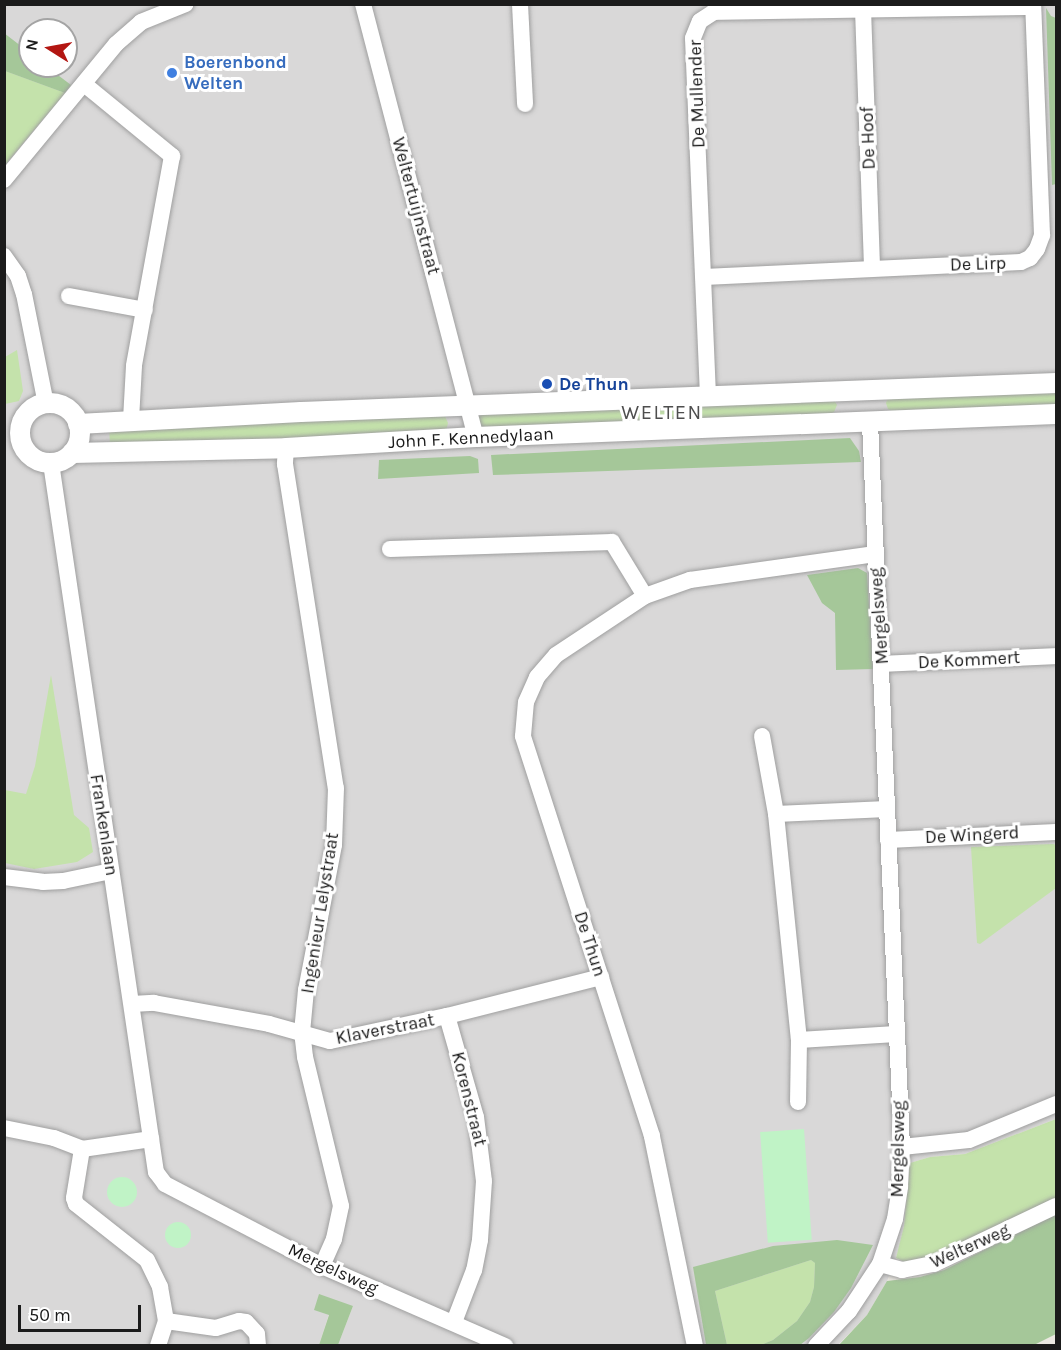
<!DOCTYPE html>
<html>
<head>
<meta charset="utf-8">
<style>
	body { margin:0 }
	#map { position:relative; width:1061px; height:1350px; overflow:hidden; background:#ebe8e1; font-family:Karla,sans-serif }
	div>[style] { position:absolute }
	.residential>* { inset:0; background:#d9d8d8 }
	.grass>* { inset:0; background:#c4e2ab }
	.forest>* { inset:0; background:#a5c799 }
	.park>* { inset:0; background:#c0f3c6; transform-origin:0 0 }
	.round { border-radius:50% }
	.roads { filter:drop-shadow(0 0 2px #9f9f9f) drop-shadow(0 0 2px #9f9f9f) }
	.minor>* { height:16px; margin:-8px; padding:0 8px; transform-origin:8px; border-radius:8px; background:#fff }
	.tertiary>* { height:20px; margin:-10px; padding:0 10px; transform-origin:10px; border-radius:10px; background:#fff }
	.tertiary>.ring { margin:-10px; padding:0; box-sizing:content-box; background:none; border:20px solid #fff; border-radius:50% }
	.dots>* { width:16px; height:16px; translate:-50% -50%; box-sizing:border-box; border:3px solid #fff; border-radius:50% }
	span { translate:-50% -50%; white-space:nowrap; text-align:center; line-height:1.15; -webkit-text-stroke:6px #fff; paint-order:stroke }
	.shop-label { font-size:18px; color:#366cbe; font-weight:700 }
	.left { translate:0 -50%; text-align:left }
	.street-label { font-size:18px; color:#1b1b1b }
	.transit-label { font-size:18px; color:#164399; font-weight:700 }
	.neighbourhood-label { font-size:20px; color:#4e4e4e; letter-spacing:1.5px }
	.frame { position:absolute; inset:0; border:6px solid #1b1b1b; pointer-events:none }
	.north { position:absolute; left:18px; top:18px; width:60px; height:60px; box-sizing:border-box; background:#fff; border:2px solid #a4a4a4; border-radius:50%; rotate:281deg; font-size:16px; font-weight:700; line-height:24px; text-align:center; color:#1b1b1b }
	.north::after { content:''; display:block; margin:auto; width:21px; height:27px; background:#b31612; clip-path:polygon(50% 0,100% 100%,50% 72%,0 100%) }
	.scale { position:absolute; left:18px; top:1305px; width:123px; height:27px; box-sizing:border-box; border:3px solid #1b1b1b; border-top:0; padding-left:8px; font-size:18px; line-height:21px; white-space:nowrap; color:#1b1b1b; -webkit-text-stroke:4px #fff; paint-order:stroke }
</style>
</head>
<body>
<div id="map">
	<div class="residential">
		<i style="clip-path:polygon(evenodd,5px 5px,1056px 5px,1056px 1119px,965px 1154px,930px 1157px,910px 1163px,904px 1226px,899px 1249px,887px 1281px,867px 1315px,838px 1345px,338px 1345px,353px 1306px,329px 1314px,319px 1345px,5px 1346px,5px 5px,30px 30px,66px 30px,66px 66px,30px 66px,30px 30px)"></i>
	</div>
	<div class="grass">
		<i style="clip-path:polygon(5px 71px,65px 93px,5px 165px)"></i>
		<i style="clip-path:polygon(17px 350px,23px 391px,19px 401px,5px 404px,5px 357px)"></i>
		<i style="clip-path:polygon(1056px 387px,1056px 406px,895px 413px,888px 409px,886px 403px,888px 398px)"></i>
		<i style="clip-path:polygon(833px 398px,837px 405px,834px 412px,828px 415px,486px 430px,479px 426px,478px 420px,480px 415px)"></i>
		<i style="clip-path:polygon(445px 416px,448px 423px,446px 431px,440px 434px,110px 446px,109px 426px)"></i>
		<i style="clip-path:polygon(51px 675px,74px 815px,89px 828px,93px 852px,77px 862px,34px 869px,5px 863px,5px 790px,26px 794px,35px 766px)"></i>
		<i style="clip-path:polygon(1053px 844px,1056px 845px,1056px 888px,980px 944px,977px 943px,971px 847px)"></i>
		<i style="clip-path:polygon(1056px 1119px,1056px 1201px,942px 1257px,907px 1263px,896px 1258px,904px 1226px,910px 1163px,930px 1157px,965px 1154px)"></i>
		<i style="clip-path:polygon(811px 1260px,815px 1263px,814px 1287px,810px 1302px,797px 1321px,773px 1340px,761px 1345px,727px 1345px,715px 1291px)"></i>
	</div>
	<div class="forest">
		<i style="clip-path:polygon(1046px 8px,1051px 16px,1056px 18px,1056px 184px,1052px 185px)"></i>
		<i style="clip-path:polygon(4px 33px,30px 53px,30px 66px,46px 66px,71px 85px,65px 93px,5px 71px)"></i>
		<i style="clip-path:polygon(850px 438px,859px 451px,861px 462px,493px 475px,491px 455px)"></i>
		<i style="clip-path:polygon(470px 456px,478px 459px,479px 473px,378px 479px,379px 460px)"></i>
		<i style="clip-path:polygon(858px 568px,867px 573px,873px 669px,836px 670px,835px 613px,822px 603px,807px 575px)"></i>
		<i style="clip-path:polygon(1056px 1214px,1056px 1334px,1032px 1346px,838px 1346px,867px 1315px,887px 1281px,920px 1277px,944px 1270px)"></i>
		<i style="clip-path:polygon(837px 1240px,873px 1245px,851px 1288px,834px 1312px,809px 1338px,800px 1345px,761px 1345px,773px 1340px,797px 1321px,810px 1302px,814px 1287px,815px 1263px,811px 1260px,715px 1291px,727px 1345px,706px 1345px,693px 1267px,773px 1246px)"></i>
		<i style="clip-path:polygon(319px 1294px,353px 1306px,338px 1345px,319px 1345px,329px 1315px,314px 1310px)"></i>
	</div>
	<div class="park">
		<i style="left:804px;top:1129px;width:111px;height:44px;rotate:86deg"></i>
		<i class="round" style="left:107px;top:1177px;width:30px;height:30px"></i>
		<i class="round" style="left:165px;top:1222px;width:26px;height:26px"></i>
	</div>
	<div class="roads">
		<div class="minor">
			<i style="left:363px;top:4px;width:448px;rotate:75.4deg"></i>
			<i style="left:520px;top:4px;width:100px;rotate:87.1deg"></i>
			<i style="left:863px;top:9px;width:259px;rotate:88deg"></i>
			<i style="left:84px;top:84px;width:114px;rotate:39.3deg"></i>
			<i style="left:172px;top:156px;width:213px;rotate:100.3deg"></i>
			<i style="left:134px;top:366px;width:54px;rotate:93.2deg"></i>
			<i style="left:4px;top:180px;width:176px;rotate:-50.5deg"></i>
			<i style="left:116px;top:44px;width:33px;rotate:-41deg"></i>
			<i style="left:141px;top:22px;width:48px;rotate:-21.8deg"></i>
			<i style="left:4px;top:256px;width:24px;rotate:55deg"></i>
			<i style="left:18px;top:276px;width:19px;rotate:72deg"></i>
			<i style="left:24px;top:294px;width:112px;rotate:78.7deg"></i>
			<i style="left:704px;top:277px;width:317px;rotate:-2.7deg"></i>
			<i style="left:1021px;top:262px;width:10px;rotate:-24deg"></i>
			<i style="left:1030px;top:258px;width:11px;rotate:-52deg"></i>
			<i style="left:1037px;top:249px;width:15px;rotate:-70deg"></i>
			<i style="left:1042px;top:235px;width:231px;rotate:-92.2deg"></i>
			<i style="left:69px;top:296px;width:77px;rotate:10.4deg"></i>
			<i style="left:708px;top:396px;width:358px;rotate:-92.4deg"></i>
			<i style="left:693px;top:38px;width:18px;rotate:-68deg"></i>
			<i style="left:700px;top:21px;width:17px;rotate:-33deg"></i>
			<i style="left:714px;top:12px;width:319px;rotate:-0.9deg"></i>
			<i style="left:286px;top:448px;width:16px;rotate:94deg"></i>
			<i style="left:285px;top:464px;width:328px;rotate:81.1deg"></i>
			<i style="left:336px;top:788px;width:57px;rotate:92deg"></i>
			<i style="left:334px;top:845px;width:148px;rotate:100.9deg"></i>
			<i style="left:306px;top:990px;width:42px;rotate:95.4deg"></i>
			<i style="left:302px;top:1032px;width:25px;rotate:83deg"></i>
			<i style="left:305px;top:1057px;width:153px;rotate:76.4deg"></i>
			<i style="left:341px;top:1206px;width:34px;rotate:102deg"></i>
			<i style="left:334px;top:1239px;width:30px;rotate:114deg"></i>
			<i style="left:51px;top:463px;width:717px;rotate:81.58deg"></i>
			<i style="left:156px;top:1172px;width:15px;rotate:53deg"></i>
			<i style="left:165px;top:1184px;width:177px;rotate:27.6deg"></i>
			<i style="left:322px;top:1266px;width:200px;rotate:23.6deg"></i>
			<i style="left:390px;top:549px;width:222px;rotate:-1.8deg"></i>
			<i style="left:612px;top:542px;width:63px;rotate:58.6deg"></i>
			<i style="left:882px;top:664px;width:174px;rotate:-2.6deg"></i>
			<i style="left:762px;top:736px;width:79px;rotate:79.8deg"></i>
			<i style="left:776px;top:814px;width:227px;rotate:84.2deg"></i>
			<i style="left:799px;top:1040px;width:62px;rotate:90.9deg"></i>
			<i style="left:776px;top:814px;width:111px;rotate:-2.6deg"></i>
			<i style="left:888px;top:840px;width:168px;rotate:-2.7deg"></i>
			<i style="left:4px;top:877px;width:39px;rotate:7deg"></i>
			<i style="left:43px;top:882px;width:20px;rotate:-3deg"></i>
			<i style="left:63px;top:881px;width:49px;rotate:-11.8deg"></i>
			<i style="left:132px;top:1004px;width:22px;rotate:-3deg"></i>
			<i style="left:154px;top:1003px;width:117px;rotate:10.3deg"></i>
			<i style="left:269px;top:1024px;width:63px;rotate:15.6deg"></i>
			<i style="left:330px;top:1041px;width:120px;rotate:-12.1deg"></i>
			<i style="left:447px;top:1016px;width:159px;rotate:-14.2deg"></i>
			<i style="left:447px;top:1016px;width:105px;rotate:74deg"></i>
			<i style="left:476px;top:1117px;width:64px;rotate:82.9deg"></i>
			<i style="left:484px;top:1181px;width:59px;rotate:93.9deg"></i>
			<i style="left:480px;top:1240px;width:31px;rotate:101deg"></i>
			<i style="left:474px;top:1270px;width:56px;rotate:111deg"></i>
			<i style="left:799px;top:1040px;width:97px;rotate:-3.5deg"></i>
			<i style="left:4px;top:1128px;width:51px;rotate:11.3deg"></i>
			<i style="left:54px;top:1138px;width:30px;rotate:21deg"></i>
			<i style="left:82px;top:1149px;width:70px;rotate:-8.2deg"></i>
			<i style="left:902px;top:1147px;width:67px;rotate:-6deg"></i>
			<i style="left:969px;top:1140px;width:94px;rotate:-22.5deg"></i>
			<i style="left:82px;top:1149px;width:50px;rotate:99.3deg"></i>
			<i style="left:74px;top:1198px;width:6px;rotate:72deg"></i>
			<i style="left:76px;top:1204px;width:90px;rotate:38.3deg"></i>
			<i style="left:147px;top:1260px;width:30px;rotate:64deg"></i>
			<i style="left:160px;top:1287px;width:35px;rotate:80deg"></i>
			<i style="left:166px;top:1321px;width:26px;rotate:108deg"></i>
			<i style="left:880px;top:1264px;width:23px;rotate:15deg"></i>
			<i style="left:902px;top:1270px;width:33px;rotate:-11deg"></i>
			<i style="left:934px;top:1264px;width:135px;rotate:-25.4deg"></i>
			<i style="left:166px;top:1321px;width:50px;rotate:8deg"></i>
			<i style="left:216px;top:1328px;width:24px;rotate:-17deg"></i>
			<i style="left:239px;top:1321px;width:7px;rotate:8deg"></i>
			<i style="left:246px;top:1322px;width:16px;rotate:47deg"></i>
			<i style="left:257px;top:1334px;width:12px;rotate:85deg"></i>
			<i style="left:695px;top:1346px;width:214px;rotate:-101.6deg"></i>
			<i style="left:652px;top:1136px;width:420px;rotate:-107.9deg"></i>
			<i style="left:523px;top:736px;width:34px;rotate:-85deg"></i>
			<i style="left:526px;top:702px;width:27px;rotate:-66deg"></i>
			<i style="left:537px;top:677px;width:29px;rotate:-49deg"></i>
			<i style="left:556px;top:655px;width:107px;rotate:-33.5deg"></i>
			<i style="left:645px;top:596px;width:48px;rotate:-19.6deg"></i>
			<i style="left:690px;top:580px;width:187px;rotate:-8deg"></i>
			<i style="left:816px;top:1346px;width:48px;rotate:-46.7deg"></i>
			<i style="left:849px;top:1311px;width:56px;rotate:-56.6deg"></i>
			<i style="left:880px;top:1264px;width:47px;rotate:-71.6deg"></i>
			<i style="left:895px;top:1219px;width:33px;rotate:-81deg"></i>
			<i style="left:900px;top:1186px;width:39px;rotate:-87deg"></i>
			<i style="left:902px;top:1147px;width:726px;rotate:-92.53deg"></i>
		</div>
		<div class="tertiary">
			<i class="ring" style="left:20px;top:403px;width:40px;height:40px"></i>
			<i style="left:78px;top:424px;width:223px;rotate:-3.1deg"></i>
			<i style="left:301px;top:412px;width:756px;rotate:-2.2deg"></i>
			<i style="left:72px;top:453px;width:214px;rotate:-1.3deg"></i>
			<i style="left:286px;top:448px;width:190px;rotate:-3.3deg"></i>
			<i style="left:476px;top:437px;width:580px;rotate:-2.27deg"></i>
		</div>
	</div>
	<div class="dots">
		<i style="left:172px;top:73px;background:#3f7fe0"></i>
		<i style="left:547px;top:384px;background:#1a4fb4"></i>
	</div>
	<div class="shop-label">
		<span class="left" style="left:184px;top:73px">Boerenbond<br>Welten</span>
	</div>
	<div class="street-label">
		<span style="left:697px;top:94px;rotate:-92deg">De Mullender</span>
		<span style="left:868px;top:138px;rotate:-92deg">De Hoof</span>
		<span style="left:416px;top:206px;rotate:75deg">Weltertuijnstraat</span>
		<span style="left:978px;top:264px;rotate:-2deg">De Lirp</span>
		<span style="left:471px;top:438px;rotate:-3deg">John F. Kennedylaan</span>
		<span style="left:879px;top:616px;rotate:-94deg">Mergelsweg</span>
		<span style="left:969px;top:660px;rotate:-3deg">De Kommert</span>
		<span style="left:104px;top:825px;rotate:81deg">Frankenlaan</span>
		<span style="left:972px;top:835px;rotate:-3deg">De Wingerd</span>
		<span style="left:320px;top:913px;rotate:-81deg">Ingenieur Lelystraat</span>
		<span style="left:590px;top:944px;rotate:72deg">De Thun</span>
		<span style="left:385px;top:1029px;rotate:-11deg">Klaverstraat</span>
		<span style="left:469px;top:1099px;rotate:76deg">Korenstraat</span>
		<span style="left:898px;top:1149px;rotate:-89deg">Mergelsweg</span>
		<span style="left:970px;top:1246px;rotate:-24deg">Welterweg</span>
		<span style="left:333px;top:1269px;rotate:25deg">Mergelsweg</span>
	</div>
	<div class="transit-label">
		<span class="left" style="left:559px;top:384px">De Thun</span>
	</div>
	<div class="neighbourhood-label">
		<span style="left:662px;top:412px">WELTEN</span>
	</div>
	<div class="frame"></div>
	<div class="north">N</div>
	<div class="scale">50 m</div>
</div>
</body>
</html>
